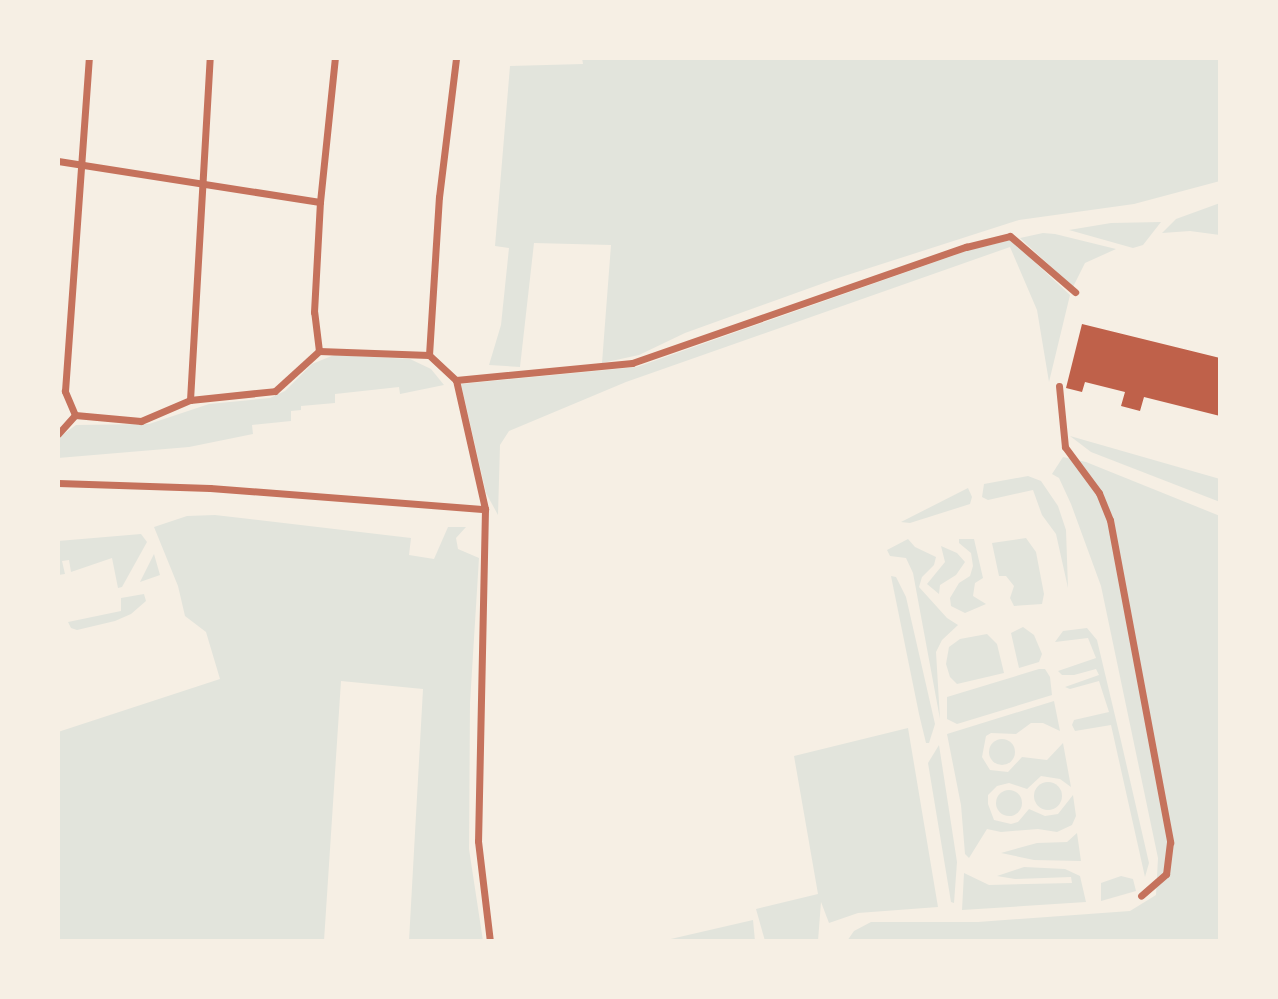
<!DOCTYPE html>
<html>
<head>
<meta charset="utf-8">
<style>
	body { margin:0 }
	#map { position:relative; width:1278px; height:999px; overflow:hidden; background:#f6efe4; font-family:"Noto Sans",sans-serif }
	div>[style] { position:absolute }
	.green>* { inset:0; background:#e2e4dc }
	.round { border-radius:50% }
	.building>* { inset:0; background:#bf614a }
	.minor>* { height:7px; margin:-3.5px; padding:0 3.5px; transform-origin:3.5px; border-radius:3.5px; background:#c5725c }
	span { translate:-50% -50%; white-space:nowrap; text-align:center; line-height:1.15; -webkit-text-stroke:6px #f6efe4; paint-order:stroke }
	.frame { position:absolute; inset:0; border:60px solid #f6efe4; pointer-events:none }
</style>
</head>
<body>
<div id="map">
	<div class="green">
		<i style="clip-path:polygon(582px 58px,1220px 58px,1220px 181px,1134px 204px,1019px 220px,835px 279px,685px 333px,639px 355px,602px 363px,611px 245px,534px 243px,520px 367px,489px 365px,501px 325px,509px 248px,495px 246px,510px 66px,583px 64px)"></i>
		<i style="clip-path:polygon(1220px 203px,1220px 235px,1190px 231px,1162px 233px,1176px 219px)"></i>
		<i style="clip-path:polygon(1161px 222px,1143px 245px,1133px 248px,1069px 230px,1111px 223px)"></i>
		<i style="clip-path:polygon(1043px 233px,1055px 234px,1116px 249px,1085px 263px,1073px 287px,1020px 238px)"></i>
		<i style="clip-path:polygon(1011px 240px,1070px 295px,1049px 382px,1037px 310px,1010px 247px,626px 382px,509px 431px,500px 445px,498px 515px,486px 493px,461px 384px,637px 367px,969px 250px)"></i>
		<i style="clip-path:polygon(334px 355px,410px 359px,431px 369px,444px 385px,400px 394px,399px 387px,335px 394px,335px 403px,301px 406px,301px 410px,291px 411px,291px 421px,252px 425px,253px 434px,189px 447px,58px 458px,58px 438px,76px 425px,149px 424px,209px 404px,270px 398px,285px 391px,312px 364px)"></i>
		<i style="clip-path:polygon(1070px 436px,1220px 479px,1220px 502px,1091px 452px)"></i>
		<i style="clip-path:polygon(1063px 457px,1086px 462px,1220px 516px,1220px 941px,847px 941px,854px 931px,871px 922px,978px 922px,1130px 911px,1156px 895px,1158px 858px,1101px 586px,1071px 504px,1059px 478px,1052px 474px)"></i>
		<i style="clip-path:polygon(1028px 476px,1041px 481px,1058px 506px,1066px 530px,1068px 588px,1056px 534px,1042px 515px,1033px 490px,988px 500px,982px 497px,984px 484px)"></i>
		<i style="clip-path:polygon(968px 488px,972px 497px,970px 504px,910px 523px,901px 522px)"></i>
		<i style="clip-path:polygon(215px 515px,411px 538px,409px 555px,434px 559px,448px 527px,466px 527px,456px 538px,458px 549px,479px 558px,470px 703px,469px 849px,483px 941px,409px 941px,423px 689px,341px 681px,324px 941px,58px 941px,58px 732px,220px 679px,206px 632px,185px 616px,178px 586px,154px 527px,187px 516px)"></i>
		<i style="clip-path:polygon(141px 534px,147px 542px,122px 587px,118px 588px,112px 558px,71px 572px,69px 560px,62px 561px,65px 574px,58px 575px,58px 541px)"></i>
		<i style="clip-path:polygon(1026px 538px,1036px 552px,1044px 594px,1042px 604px,1014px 606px,1010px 598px,1014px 586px,1006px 576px,999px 576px,992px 543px)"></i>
		<i style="clip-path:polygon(908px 539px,915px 547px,936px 557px,934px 565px,922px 577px,919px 587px,947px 618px,958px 625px,942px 640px,936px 652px,940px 719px,913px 573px,906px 558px,890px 556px,887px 550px)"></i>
		<i style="clip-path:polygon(959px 539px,974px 539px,983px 578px,975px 583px,973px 596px,986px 604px,965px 613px,951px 606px,950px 598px,959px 583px,970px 576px,973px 566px,971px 553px,959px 543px)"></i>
		<i style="clip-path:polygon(941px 546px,957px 553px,965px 562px,956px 575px,940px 585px,939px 594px,927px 584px,945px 562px)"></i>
		<i style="clip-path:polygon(154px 554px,160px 575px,140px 582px)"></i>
		<i style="clip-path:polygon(891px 576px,896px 577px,906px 597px,922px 667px,935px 724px,929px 743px,926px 743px,919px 714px)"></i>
		<i style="clip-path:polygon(144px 594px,146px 601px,131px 614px,115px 621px,77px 630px,71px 628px,68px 622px,121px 611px,121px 598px)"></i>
		<i style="clip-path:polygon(1023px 627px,1034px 635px,1042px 654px,1039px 662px,1019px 668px,1011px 633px)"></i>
		<i style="clip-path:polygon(1087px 628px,1097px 640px,1121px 741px,1149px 863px,1145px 877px,1111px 725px,1075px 731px,1072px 725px,1074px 720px,1109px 712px,1099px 681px,1070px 689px,1065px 687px,1099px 675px,1096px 669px,1074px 675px,1062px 675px,1058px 671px,1096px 658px,1088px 638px,1055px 642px,1063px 631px)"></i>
		<i style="clip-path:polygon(987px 634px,997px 644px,1004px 673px,957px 684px,950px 677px,946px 664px,949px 647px,960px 639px)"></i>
		<i style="clip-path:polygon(1039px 669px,1045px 669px,1050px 677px,1052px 695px,957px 724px,947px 719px,947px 697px)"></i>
		<i style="clip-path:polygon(1054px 701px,1060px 731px,1043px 723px,1031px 723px,1016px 734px,991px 733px,986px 736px,982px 757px,990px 770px,1008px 772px,1022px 757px,1047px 760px,1063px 743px,1071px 787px,1060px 779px,1041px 776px,1027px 789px,1009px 783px,997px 786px,988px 795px,988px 804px,994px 820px,1011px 824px,1018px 822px,1029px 809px,1045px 816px,1058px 814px,1073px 795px,1076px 816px,1072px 825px,1057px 832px,1038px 829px,1001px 832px,987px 829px,969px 858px,965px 854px,961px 805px,947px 734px)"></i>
		<i style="clip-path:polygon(908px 728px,938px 907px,858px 913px,829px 923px,821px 902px,818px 941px,765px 941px,756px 909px,818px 894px,794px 756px)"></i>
		<i class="round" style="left:989px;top:739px;width:26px;height:26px"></i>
		<i style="clip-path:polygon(939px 745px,957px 862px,954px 903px,951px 902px,928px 763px)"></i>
		<i class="round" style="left:1034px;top:782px;width:28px;height:28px"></i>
		<i class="round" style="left:996px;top:790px;width:26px;height:26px"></i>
		<i style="clip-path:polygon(1077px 833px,1081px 861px,1034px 860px,1001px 853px,1037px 843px,1067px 842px)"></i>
		<i style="clip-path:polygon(1024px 867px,1065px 869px,1080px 876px,1086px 902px,962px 910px,964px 873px,989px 885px,1072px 883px,1071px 877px,1015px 879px,997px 876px)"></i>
		<i style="clip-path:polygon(1121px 876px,1133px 879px,1136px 891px,1101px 901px,1101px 883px)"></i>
		<i style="clip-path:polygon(753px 920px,755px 941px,662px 941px)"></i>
	</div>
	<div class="building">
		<i style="clip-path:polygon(1082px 324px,1220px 358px,1220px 416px,1144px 397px,1140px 411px,1121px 406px,1125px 392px,1085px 382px,1082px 392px,1066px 388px)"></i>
	</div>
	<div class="minor">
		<i style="left:58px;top:161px;width:265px;rotate:8.9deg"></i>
		<i style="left:319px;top:351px;width:39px;rotate:-97deg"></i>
		<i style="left:314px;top:312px;width:110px;rotate:-86.9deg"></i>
		<i style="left:320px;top:202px;width:145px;rotate:-84.1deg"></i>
		<i style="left:429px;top:355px;width:158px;rotate:-86.4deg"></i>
		<i style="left:439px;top:197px;width:140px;rotate:-83deg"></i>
		<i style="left:456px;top:380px;width:132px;rotate:77.3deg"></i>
		<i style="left:485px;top:509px;width:332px;rotate:91.2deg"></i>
		<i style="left:478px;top:841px;width:101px;rotate:83.2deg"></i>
		<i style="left:1059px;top:386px;width:61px;rotate:84.4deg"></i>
		<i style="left:1065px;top:447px;width:57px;rotate:53.5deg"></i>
		<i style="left:1099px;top:493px;width:29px;rotate:68deg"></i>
		<i style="left:1110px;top:520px;width:328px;rotate:79.4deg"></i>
		<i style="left:1170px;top:842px;width:32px;rotate:97deg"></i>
		<i style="left:1166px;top:874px;width:33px;rotate:139deg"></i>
		<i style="left:190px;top:400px;width:343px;rotate:-86.7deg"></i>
		<i style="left:75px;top:415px;width:26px;rotate:-113deg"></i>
		<i style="left:65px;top:391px;width:334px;rotate:-85.9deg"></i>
		<i style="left:58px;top:434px;width:25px;rotate:-48deg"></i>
		<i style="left:75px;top:415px;width:66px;rotate:5.2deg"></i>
		<i style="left:141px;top:421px;width:53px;rotate:-23.2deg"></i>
		<i style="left:190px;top:400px;width:85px;rotate:-6deg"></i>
		<i style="left:275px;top:391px;width:59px;rotate:-42.3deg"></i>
		<i style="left:319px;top:351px;width:110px;rotate:2.1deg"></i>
		<i style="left:429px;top:355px;width:37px;rotate:43deg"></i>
		<i style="left:456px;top:380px;width:177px;rotate:-5.5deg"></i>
		<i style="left:632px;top:363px;width:354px;rotate:-19.2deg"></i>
		<i style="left:966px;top:247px;width:45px;rotate:-14deg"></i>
		<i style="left:1010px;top:236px;width:86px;rotate:40.7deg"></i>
		<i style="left:58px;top:483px;width:152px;rotate:1.9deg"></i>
		<i style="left:210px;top:488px;width:276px;rotate:4.4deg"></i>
	</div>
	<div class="frame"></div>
</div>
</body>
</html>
